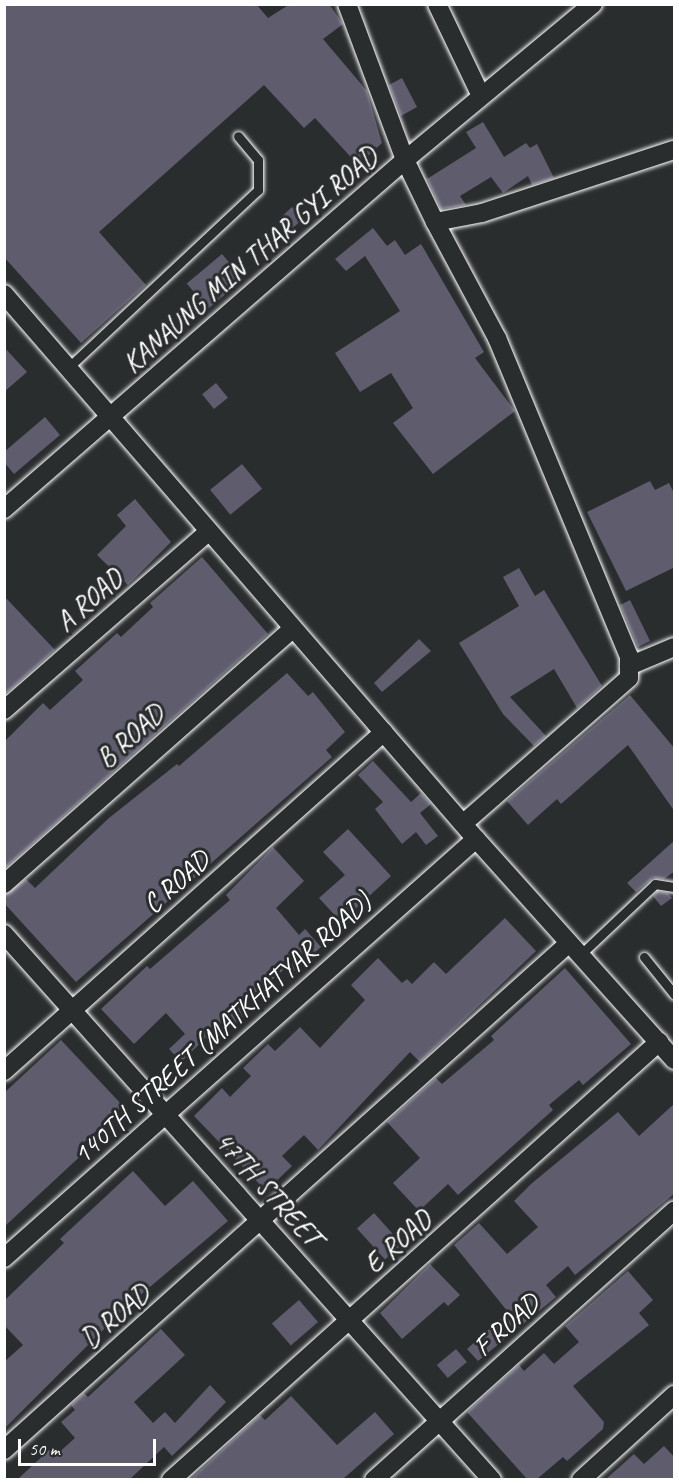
<!DOCTYPE html>
<html>
<head>
<meta charset="utf-8">
<style>
	body { margin:0 }
	#map { position:relative; width:679px; height:1484px; overflow:hidden; background:#2a2d2e; font-family:Caveat,sans-serif }
	div>[style] { position:absolute }
	.building>* { inset:0; background:#5f5c6e; transform-origin:0 0 }
	.roads { filter:drop-shadow(0 0 2px #fff) drop-shadow(0 0 2px #fff) }
	.lane>* { height:9px; margin:-4.5px; padding:0 4.5px; transform-origin:4.5px; border-radius:4.5px; background:#2a2d2e }
	.street>* { height:18px; margin:-9px; padding:0 9px; transform-origin:9px; border-radius:9px; background:#2a2d2e }
	span { translate:-50% -50%; white-space:nowrap; text-align:center; line-height:1.15; -webkit-text-stroke:6px #2a2d2e; paint-order:stroke }
	.street-label { font-size:28px; color:#fff }
	.frame { position:absolute; inset:0; border:6px solid #fff; pointer-events:none }
	.scale { position:absolute; left:18px; top:1439px; width:138px; height:27px; box-sizing:border-box; border:3px solid #fff; border-top:0; padding-left:8px; font-size:18px; line-height:21px; white-space:nowrap; color:#fff; -webkit-text-stroke:4px #2a2d2e; paint-order:stroke }
</style>
</head>
<body>
<div id="map">
	<div class="building">
		<i style="clip-path:polygon(4px 4px,256px 4px,268px 18px,290px 4px,329px 4px,343px 24px,323px 39px,367px 91px,382px 143px,358px 165px,315px 118px,304px 128px,264px 85px,99px 232px,146px 285px,81px 343px,4px 257px)"></i>
		<i style="clip-path:polygon(402px 78px,417px 107px,401px 116px,389px 85px)"></i>
		<i style="clip-path:polygon(483px 122px,504px 157px,526px 143px,530px 148px,537px 144px,554px 178px,532px 185px,528px 176px,503px 193px,491px 177px,460px 196px,466px 205px,441px 209px,427px 179px,476px 148px,466px 132px)"></i>
		<i style="left:292px;top:207px;width:16px;height:18px;rotate:47deg"></i>
		<i style="clip-path:polygon(373px 228px,387px 246px,395px 240px,405px 255px,421px 244px,484px 352px,475px 358px,515px 411px,433px 474px,393px 423px,413px 408px,391px 373px,360px 392px,335px 353px,400px 311px,365px 256px,346px 271px,335px 259px)"></i>
		<i style="left:222px;top:254px;width:33px;height:46px;rotate:50deg"></i>
		<i style="clip-path:polygon(4px 347px,27px 372px,4px 392px)"></i>
		<i style="left:216px;top:383px;width:19px;height:18px;rotate:51deg"></i>
		<i style="clip-path:polygon(45px 417px,60px 435px,14px 474px,4px 462px,4px 452px)"></i>
		<i style="left:242px;top:464px;width:32px;height:41px;rotate:51deg"></i>
		<i style="clip-path:polygon(650px 481px,655px 490px,669px 483px,675px 495px,675px 567px,626px 591px,587px 512px)"></i>
		<i style="clip-path:polygon(135px 499px,171px 542px,128px 585px,97px 555px,126px 526px,117px 515px)"></i>
		<i style="clip-path:polygon(202px 557px,268px 634px,4px 869px,4px 742px,43px 703px,50px 710px,83px 680px,75px 671px,117px 633px,121px 637px,153px 607px,150px 603px)"></i>
		<i style="clip-path:polygon(519px 568px,535px 596px,544px 590px,602px 686px,577px 708px,554px 669px,510px 697px,546px 736px,534px 746px,503px 714px,459px 643px,519px 606px,503px 577px)"></i>
		<i style="clip-path:polygon(4px 596px,55px 650px,4px 695px)"></i>
		<i style="clip-path:polygon(630px 600px,650px 641px,638px 647px,620px 605px)"></i>
		<i style="clip-path:polygon(419px 639px,431px 651px,382px 692px,374px 683px)"></i>
		<i style="clip-path:polygon(287px 673px,308px 696px,313px 692px,345px 732px,326px 750px,332px 757px,76px 982px,4px 903px,4px 895px,26px 879px,35px 888px,109px 818px,177px 764px,179px 766px)"></i>
		<i style="clip-path:polygon(630px 695px,675px 749px,675px 812px,628px 745px,561px 804px,557px 799px,528px 825px,507px 801px)"></i>
		<i style="clip-path:polygon(373px 761px,411px 802px,421px 793px,431px 804px,420px 813px,438px 836px,426px 845px,416px 832px,402px 844px,375px 809px,383px 802px,358px 775px)"></i>
		<i style="clip-path:polygon(348px 829px,391px 876px,341px 922px,319px 898px,345px 875px,323px 852px)"></i>
		<i style="clip-path:polygon(675px 840px,675px 871px,664px 879px,653px 878px,636px 892px,627px 883px)"></i>
		<i style="clip-path:polygon(273px 847px,304px 881px,276px 908px,299px 935px,305px 929px,321px 947px,293px 972px,288px 966px,242px 1006px,248px 1013px,231px 1028px,224px 1020px,181px 1062px,169px 1049px,185px 1034px,166px 1013px,134px 1044px,101px 1009px,147px 966px,150px 969px,230px 900px,226px 895px)"></i>
		<i style="clip-path:polygon(657px 891px,668px 893px,672px 898px,661px 906px,653px 896px)"></i>
		<i style="clip-path:polygon(505px 918px,536px 951px,420px 1062px,410px 1052px,318px 1150px,304px 1135px,282px 1156px,292px 1166px,266px 1191px,194px 1116px,222px 1088px,230px 1097px,251px 1076px,243px 1068px,268px 1044px,275px 1051px,300px 1027px,320px 1048px,365px 1000px,351px 985px,378px 958px,402px 983px,407px 979px,412px 984px,434px 962px,446px 974px)"></i>
		<i style="clip-path:polygon(565px 968px,631px 1044px,583px 1085px,579px 1080px,549px 1105px,553px 1110px,458px 1195px,448px 1184px,419px 1211px,393px 1183px,420px 1158px,387px 1122px,436px 1078px,442px 1084px,494px 1040px,491px 1036px)"></i>
		<i style="clip-path:polygon(61px 1040px,123px 1106px,82px 1144px,87px 1150px,4px 1227px,4px 1093px)"></i>
		<i style="clip-path:polygon(675px 1103px,675px 1193px,575px 1275px,568px 1266px,546px 1285px,556px 1297px,478px 1361px,467px 1349px,508px 1312px,454px 1245px,479px 1223px,507px 1254px,538px 1227px,514px 1201px,531px 1184px,618px 1112px,639px 1136px)"></i>
		<i style="clip-path:polygon(133px 1171px,165px 1206px,193px 1181px,228px 1221px,125px 1308px,4px 1429px,4px 1362px,23px 1345px,4px 1325px,4px 1301px,64px 1243px,60px 1239px)"></i>
		<i style="left:374px;top:1213px;width:42px;height:23px;rotate:48deg"></i>
		<i style="clip-path:polygon(430px 1264px,460px 1295px,448px 1306px,444px 1302px,402px 1339px,380px 1313px)"></i>
		<i style="clip-path:polygon(628px 1271px,653px 1300px,639px 1313px,649px 1325px,573px 1386px,604px 1422px,603px 1429px,567px 1461px,563px 1457px,537px 1479px,527px 1479px,467px 1412px,519px 1365px,524px 1371px,544px 1353px,554px 1364px,579px 1342px,565px 1326px)"></i>
		<i style="left:299px;top:1300px;width:29px;height:36px;rotate:49deg"></i>
		<i style="clip-path:polygon(161px 1329px,185px 1355px,134px 1402px,153px 1423px,165px 1412px,175px 1423px,210px 1385px,226px 1402px,195px 1434px,172px 1456px,164px 1447px,130px 1479px,18px 1479px,49px 1450px,55px 1456px,75px 1438px,61px 1422px,75px 1410px,71px 1405px,84px 1393px,88px 1397px)"></i>
		<i style="left:456px;top:1349px;width:17px;height:25px;rotate:50deg"></i>
		<i style="clip-path:polygon(291px 1396px,337px 1445px,375px 1412px,394px 1434px,343px 1479px,191px 1479px,260px 1415px,265px 1420px)"></i>
		<i style="clip-path:polygon(664px 1446px,675px 1458px,675px 1479px,606px 1479px,634px 1454px,644px 1464px)"></i>
	</div>
	<div class="roads">
		<div class="lane">
			<i style="left:71px;top:365px;width:256px;rotate:-43.1deg"></i>
			<i style="left:258px;top:190px;width:30px;rotate:-90deg"></i>
			<i style="left:258px;top:160px;width:31px;rotate:-130deg"></i>
			<i style="left:580px;top:955px;width:103px;rotate:-43.4deg"></i>
			<i style="left:655px;top:884px;width:19px;rotate:9deg"></i>
			<i style="left:644px;top:957px;width:48px;rotate:51deg"></i>
		</div>
		<div class="street">
			<i style="left:437px;top:4px;width:102px;rotate:64.4deg"></i>
			<i style="left:593px;top:4px;width:244px;rotate:140.3deg"></i>
			<i style="left:405px;top:160px;width:69px;rotate:64.2deg"></i>
			<i style="left:435px;top:222px;width:48px;rotate:-10.8deg"></i>
			<i style="left:482px;top:213px;width:202px;rotate:-18.2deg"></i>
			<i style="left:435px;top:222px;width:132px;rotate:61.9deg"></i>
			<i style="left:497px;top:338px;width:344px;rotate:67.5deg"></i>
			<i style="left:629px;top:656px;width:22px;rotate:90deg"></i>
			<i style="left:629px;top:678px;width:221px;rotate:138.7deg"></i>
			<i style="left:4px;top:294px;width:721px;rotate:49.11deg"></i>
			<i style="left:476px;top:839px;width:297px;rotate:48.1deg"></i>
			<i style="left:4px;top:509px;width:532px;rotate:-41.03deg"></i>
			<i style="left:405px;top:160px;width:166px;rotate:-110.4deg"></i>
			<i style="left:629px;top:666px;width:49px;rotate:-22.9deg"></i>
			<i style="left:4px;top:710px;width:272px;rotate:-41.1deg"></i>
			<i style="left:4px;top:884px;width:385px;rotate:-41.5deg"></i>
			<i style="left:4px;top:934px;width:732px;rotate:48.21deg"></i>
			<i style="left:4px;top:1071px;width:509px;rotate:-41.74deg"></i>
			<i style="left:4px;top:1258px;width:631px;rotate:-41.6deg"></i>
			<i style="left:4px;top:1450px;width:759px;rotate:-41.9deg"></i>
			<i style="left:171px;top:1480px;width:656px;rotate:-41.91deg"></i>
			<i style="left:374px;top:1480px;width:403px;rotate:-41.9deg"></i>
			<i style="left:581px;top:1480px;width:126px;rotate:-42.4deg"></i>
		</div>
	</div>
	<div class="street-label">
		<span style="left:250px;top:260px;rotate:-41deg">KANAUNG MIN THAR GYI ROAD</span>
		<span style="left:89px;top:600px;rotate:-41deg">A ROAD</span>
		<span style="left:130px;top:736px;rotate:-42deg">B ROAD</span>
		<span style="left:176px;top:882px;rotate:-42deg">C ROAD</span>
		<span style="left:222px;top:1028px;rotate:-42deg">140TH STREET (MATKHATYAR ROAD)</span>
		<span style="left:268px;top:1189px;rotate:48deg">47TH STREET</span>
		<span style="left:398px;top:1242px;rotate:-42deg">E ROAD</span>
		<span style="left:115px;top:1316px;rotate:-41deg">D ROAD</span>
		<span style="left:506px;top:1325px;rotate:-42deg">F ROAD</span>
	</div>
	<div class="frame"></div>
	<div class="scale">50 m</div>
</div>
</body>
</html>
